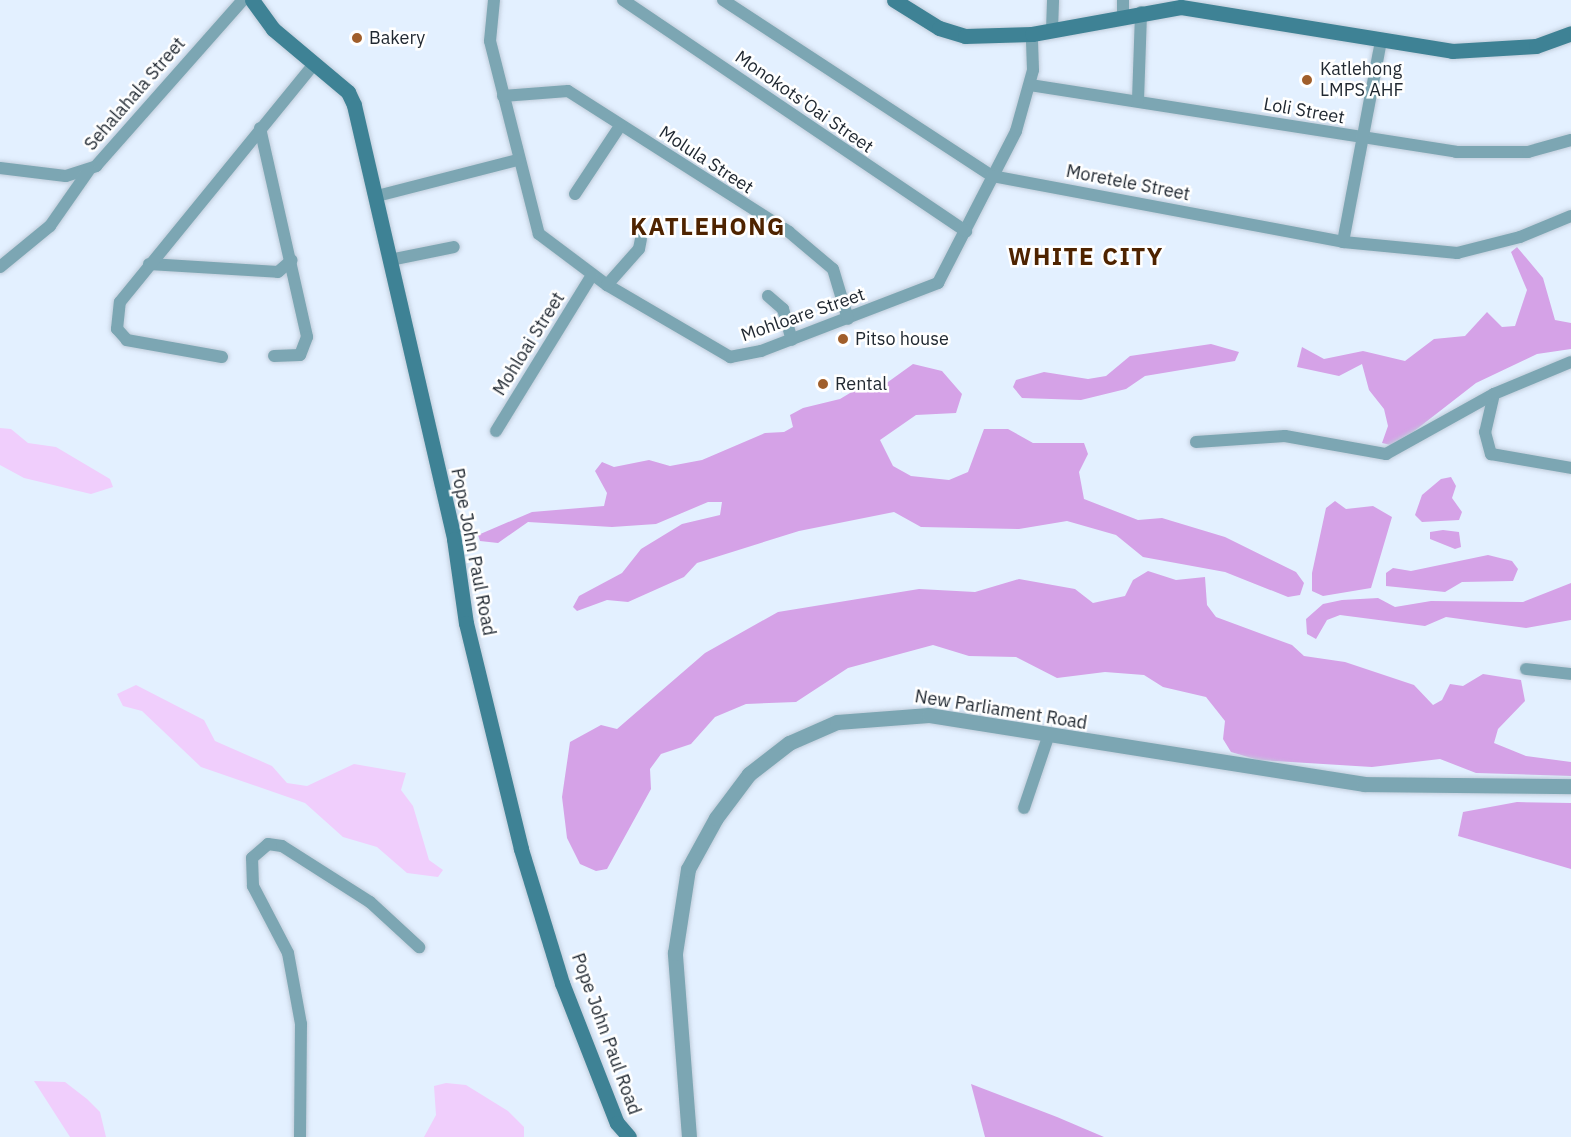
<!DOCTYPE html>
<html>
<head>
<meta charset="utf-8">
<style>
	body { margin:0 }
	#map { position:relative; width:1571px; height:1137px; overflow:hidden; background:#e3f0ff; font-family:"IBM Plex Sans",sans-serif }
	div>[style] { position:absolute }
	.green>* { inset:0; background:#f0cefc }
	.forest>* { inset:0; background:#d5a2e7 }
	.roads { filter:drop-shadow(0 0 2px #c0ccda) drop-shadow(0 0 2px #c0ccda) }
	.minor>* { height:12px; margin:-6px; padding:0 6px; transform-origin:6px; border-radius:6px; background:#7ca6b3 }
	.tertiary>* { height:15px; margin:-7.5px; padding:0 7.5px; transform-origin:7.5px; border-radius:7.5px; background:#7ca6b3 }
	.secondary>* { height:15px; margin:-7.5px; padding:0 7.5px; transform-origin:7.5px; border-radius:7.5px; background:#3e8295 }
	.dots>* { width:16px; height:16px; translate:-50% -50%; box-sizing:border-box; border:3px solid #fff; border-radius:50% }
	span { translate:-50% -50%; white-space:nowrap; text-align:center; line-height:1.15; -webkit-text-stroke:5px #fff; paint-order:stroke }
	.poi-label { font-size:18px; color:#212932 }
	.left { translate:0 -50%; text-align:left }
	.street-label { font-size:18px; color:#212932 }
	.district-label { font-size:24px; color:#4e2300; font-weight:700; letter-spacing:1.5px }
</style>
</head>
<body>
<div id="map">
	<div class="green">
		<i style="clip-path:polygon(0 428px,11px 429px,28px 443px,56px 447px,110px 479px,113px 487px,91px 494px,24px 478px,0 465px)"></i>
		<i style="clip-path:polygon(136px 685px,204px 720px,215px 741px,272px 766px,287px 783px,307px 786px,354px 764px,406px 773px,401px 790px,413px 806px,429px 860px,443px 870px,438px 877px,407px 873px,377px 847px,343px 837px,305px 803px,201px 767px,142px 711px,123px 706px,117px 694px)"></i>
		<i style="clip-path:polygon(34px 1081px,65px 1082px,87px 1099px,100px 1112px,106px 1137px,70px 1137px)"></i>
		<i style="clip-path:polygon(446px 1083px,466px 1085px,508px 1111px,524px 1127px,524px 1137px,424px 1137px,436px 1115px,434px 1086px)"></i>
	</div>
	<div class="forest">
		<i style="clip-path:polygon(1517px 247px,1543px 278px,1555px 320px,1571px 323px,1571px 349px,1537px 354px,1476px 383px,1395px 446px,1382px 443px,1388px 426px,1384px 409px,1369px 390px,1362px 364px,1339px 376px,1297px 367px,1302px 347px,1324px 359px,1363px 351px,1405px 361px,1434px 339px,1465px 336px,1487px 312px,1502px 327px,1515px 326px,1527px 290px,1511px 252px)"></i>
		<i style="clip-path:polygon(1211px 344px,1239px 352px,1235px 361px,1145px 376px,1126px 389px,1081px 400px,1022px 398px,1013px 387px,1016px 380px,1044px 372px,1088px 379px,1106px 376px,1130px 356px)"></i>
		<i style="clip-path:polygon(913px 364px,942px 371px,962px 394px,956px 413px,916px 415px,880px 440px,893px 466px,911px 476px,949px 480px,968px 472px,984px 429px,1008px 429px,1033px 443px,1084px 443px,1088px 454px,1079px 472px,1084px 499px,1138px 520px,1162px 518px,1225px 537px,1296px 572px,1304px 583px,1300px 595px,1288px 597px,1225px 572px,1143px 557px,1116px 535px,1067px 521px,1019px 529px,921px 527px,894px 512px,799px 531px,697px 563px,684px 577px,628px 602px,607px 600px,577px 611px,573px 607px,579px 596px,622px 573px,641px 549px,682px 524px,720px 515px,722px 502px,708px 502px,656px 524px,612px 527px,528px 522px,498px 543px,480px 541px,478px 535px,532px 512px,604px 506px,607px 493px,595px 471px,602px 462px,614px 467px,649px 460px,670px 466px,702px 460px,765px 433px,784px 432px,793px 427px,790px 415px,803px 408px,840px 399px,865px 384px,888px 382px)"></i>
		<i style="clip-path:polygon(1451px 477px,1456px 486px,1452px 498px,1462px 512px,1459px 520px,1422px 522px,1415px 515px,1422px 495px,1441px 479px)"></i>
		<i style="clip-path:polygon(1335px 501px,1346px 509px,1373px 506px,1392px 517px,1371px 588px,1323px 596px,1312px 591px,1312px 573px,1326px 508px)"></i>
		<i style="clip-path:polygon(1443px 530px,1459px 532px,1461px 547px,1455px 549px,1430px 539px,1430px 532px)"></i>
		<i style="clip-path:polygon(1488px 555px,1512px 561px,1518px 569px,1513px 581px,1462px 582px,1445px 592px,1386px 586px,1386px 573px,1393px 568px,1411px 571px)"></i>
		<i style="clip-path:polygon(1148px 571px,1176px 580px,1205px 577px,1207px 605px,1216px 617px,1292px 645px,1304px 656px,1345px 662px,1414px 685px,1433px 705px,1442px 700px,1450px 684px,1463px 686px,1483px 674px,1521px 680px,1525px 701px,1498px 729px,1494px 743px,1526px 756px,1571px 762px,1571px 776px,1476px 773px,1440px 759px,1372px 767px,1258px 760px,1231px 752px,1223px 739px,1225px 721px,1206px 697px,1163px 687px,1144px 675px,1105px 672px,1057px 678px,1016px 657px,969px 656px,933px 645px,848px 668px,796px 702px,746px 704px,715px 717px,691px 744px,661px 754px,650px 769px,651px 789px,607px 869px,596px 871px,580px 864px,567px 838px,562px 797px,570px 742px,601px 725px,617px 729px,705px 653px,778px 612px,919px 589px,975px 592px,1019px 579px,1075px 589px,1093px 603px,1125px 596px,1133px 580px)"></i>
		<i style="clip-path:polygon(1571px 583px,1571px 620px,1526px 628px,1446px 617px,1425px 626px,1340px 615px,1327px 620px,1316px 639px,1307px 634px,1306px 619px,1323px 604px,1342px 600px,1378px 598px,1395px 607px,1431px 601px,1523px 602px)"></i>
		<i style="clip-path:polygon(1517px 802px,1571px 803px,1571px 869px,1458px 836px,1463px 812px)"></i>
		<i style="clip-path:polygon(971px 1084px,1057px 1117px,1104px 1137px,985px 1137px)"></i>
	</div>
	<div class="roads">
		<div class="minor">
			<i style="left:494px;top:0;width:41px;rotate:95.6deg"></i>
			<i style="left:490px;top:41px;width:199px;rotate:75.8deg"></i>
			<i style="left:539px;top:234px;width:85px;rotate:36.9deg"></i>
			<i style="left:607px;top:285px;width:143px;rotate:30.3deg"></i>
			<i style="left:730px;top:357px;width:32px;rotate:-11deg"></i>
			<i style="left:761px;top:351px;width:190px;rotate:-21deg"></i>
			<i style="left:938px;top:283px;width:171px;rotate:-62.8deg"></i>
			<i style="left:1016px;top:131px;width:63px;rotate:-74.4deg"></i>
			<i style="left:1033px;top:70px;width:36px;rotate:-92deg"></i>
			<i style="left:623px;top:0;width:414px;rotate:34deg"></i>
			<i style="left:723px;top:0;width:321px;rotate:33.2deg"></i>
			<i style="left:992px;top:176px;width:357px;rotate:10.6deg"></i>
			<i style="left:1343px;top:242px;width:115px;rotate:5.5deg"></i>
			<i style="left:1457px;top:253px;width:65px;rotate:-14.3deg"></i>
			<i style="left:1520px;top:237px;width:55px;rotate:-22.4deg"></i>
			<i style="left:1123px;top:0;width:15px;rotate:90deg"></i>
			<i style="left:1052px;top:30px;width:30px;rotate:-88deg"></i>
			<i style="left:1030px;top:85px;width:431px;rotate:8.9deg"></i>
			<i style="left:1456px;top:152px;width:72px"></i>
			<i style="left:1528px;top:152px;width:45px;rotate:-15.6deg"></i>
			<i style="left:503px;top:96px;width:65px;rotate:-4.4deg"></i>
			<i style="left:568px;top:91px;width:262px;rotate:32.5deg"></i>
			<i style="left:789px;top:232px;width:57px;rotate:40.1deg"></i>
			<i style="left:833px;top:269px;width:52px;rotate:73.3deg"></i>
			<i style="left:1138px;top:100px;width:88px;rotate:-88deg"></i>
			<i style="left:260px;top:128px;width:214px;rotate:77.3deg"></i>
			<i style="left:307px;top:337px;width:19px;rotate:111deg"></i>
			<i style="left:300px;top:355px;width:26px;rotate:178deg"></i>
			<i style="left:0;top:168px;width:66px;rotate:6.9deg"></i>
			<i style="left:66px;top:176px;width:32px;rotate:-18deg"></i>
			<i style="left:96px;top:166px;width:222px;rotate:-48.5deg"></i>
			<i style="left:575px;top:194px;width:82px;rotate:-56.5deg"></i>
			<i style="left:377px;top:196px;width:145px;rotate:-14.4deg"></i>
			<i style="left:1343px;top:242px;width:206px;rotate:-79.3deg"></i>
			<i style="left:390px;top:260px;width:65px;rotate:-11.5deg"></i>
			<i style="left:149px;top:264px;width:129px;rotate:3.5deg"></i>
			<i style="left:278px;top:272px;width:18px;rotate:-41deg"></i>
			<i style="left:0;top:267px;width:65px;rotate:-39.4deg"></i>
			<i style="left:50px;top:226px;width:68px;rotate:-55.1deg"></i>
			<i style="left:607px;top:285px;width:48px;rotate:-48.4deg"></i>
			<i style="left:639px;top:249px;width:10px;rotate:-79deg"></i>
			<i style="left:768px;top:296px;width:20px;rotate:41deg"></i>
			<i style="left:783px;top:309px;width:32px;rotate:74deg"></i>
			<i style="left:222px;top:357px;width:97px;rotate:-169.9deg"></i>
			<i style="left:127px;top:340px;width:15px;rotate:-132deg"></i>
			<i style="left:117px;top:329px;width:27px;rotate:-84deg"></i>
			<i style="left:120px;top:302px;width:308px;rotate:-50.8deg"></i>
			<i style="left:1494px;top:394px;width:39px;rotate:103deg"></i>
			<i style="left:1485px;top:432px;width:23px;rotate:75deg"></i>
			<i style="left:1491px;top:454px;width:81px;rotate:9.9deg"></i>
			<i style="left:496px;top:431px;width:183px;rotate:-58.4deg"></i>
			<i style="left:1196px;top:442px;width:89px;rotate:-3.9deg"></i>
			<i style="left:1285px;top:436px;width:103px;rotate:10.1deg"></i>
			<i style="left:1386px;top:454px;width:124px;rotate:-29.1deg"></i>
			<i style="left:1494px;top:394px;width:83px;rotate:-22.6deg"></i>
			<i style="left:1526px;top:669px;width:45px;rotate:6.3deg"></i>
			<i style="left:1024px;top:808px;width:75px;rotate:-71.3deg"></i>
			<i style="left:300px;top:1137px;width:113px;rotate:-89.5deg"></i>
			<i style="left:301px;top:1024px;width:72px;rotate:-100.4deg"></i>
			<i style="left:288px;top:953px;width:76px;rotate:-117.6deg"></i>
			<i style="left:253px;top:886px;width:28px;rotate:-92deg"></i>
			<i style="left:252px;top:858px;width:21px;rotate:-41deg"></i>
			<i style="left:268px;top:844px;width:14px;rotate:8deg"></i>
			<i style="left:282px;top:846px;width:104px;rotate:32.5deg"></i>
			<i style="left:370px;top:902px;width:67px;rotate:42.6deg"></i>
		</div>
		<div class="tertiary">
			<i style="left:689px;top:1137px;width:185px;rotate:-94.4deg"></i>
			<i style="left:675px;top:953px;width:85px;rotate:-81.2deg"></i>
			<i style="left:688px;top:869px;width:58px;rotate:-61.2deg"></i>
			<i style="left:716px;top:818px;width:55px;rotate:-53.1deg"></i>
			<i style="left:749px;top:774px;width:51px;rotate:-37.8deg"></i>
			<i style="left:789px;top:743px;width:52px;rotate:-23.6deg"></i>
			<i style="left:837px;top:722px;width:92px;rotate:-4.4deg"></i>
			<i style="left:929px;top:715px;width:440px;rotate:9deg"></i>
			<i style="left:1364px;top:784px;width:207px;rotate:0.6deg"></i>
		</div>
		<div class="secondary">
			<i style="left:252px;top:0;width:36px;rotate:54deg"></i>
			<i style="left:273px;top:29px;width:98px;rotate:40deg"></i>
			<i style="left:348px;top:92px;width:14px;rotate:65deg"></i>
			<i style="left:354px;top:105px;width:445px;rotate:77deg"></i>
			<i style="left:454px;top:539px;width:85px;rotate:81.9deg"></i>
			<i style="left:466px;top:623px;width:233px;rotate:76.3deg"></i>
			<i style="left:521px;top:849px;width:140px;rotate:73deg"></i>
			<i style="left:562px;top:983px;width:150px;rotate:68.6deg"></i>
			<i style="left:617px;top:1123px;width:18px;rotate:49deg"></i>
			<i style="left:894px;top:0;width:53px;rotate:31.9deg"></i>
			<i style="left:939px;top:28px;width:27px;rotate:17deg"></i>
			<i style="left:965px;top:36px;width:67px;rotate:-1.7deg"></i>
			<i style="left:1032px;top:34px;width:151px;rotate:-10.3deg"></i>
			<i style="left:1181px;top:7px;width:275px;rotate:9.2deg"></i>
			<i style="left:1452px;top:51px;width:84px;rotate:-3.4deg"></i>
			<i style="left:1536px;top:46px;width:37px;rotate:-20deg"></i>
		</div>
	</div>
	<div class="dots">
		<i style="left:357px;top:38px;background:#a05e2b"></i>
		<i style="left:1307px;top:80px;background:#a05e2b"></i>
		<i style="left:843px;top:339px;background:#a05e2b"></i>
		<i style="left:823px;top:384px;background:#a05e2b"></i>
	</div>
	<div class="poi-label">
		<span class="left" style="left:369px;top:38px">Bakery</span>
		<span class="left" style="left:1320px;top:80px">Katlehong<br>LMPS AHF</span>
		<span class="left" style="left:855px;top:339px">Pitso house</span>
		<span class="left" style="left:835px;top:384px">Rental</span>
	</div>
	<div class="street-label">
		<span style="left:135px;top:94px;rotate:-49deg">Sehalahala Street</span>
		<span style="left:804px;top:102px;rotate:35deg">Monokots'Oai Street</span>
		<span style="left:1304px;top:111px;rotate:10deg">Loli Street</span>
		<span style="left:706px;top:160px;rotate:33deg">Molula Street</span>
		<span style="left:1128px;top:183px;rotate:11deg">Moretele Street</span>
		<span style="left:803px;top:315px;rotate:-19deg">Mohloare Street</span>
		<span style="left:529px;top:344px;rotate:-58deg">Mohloai Street</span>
		<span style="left:473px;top:552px;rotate:79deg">Pope John Paul Road</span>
		<span style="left:1001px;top:710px;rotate:9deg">New Parliament Road</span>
		<span style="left:606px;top:1034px;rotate:70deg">Pope John Paul Road</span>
	</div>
	<div class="district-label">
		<span style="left:708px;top:227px">KATLEHONG</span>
		<span style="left:1086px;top:257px">WHITE CITY</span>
	</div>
</div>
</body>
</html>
